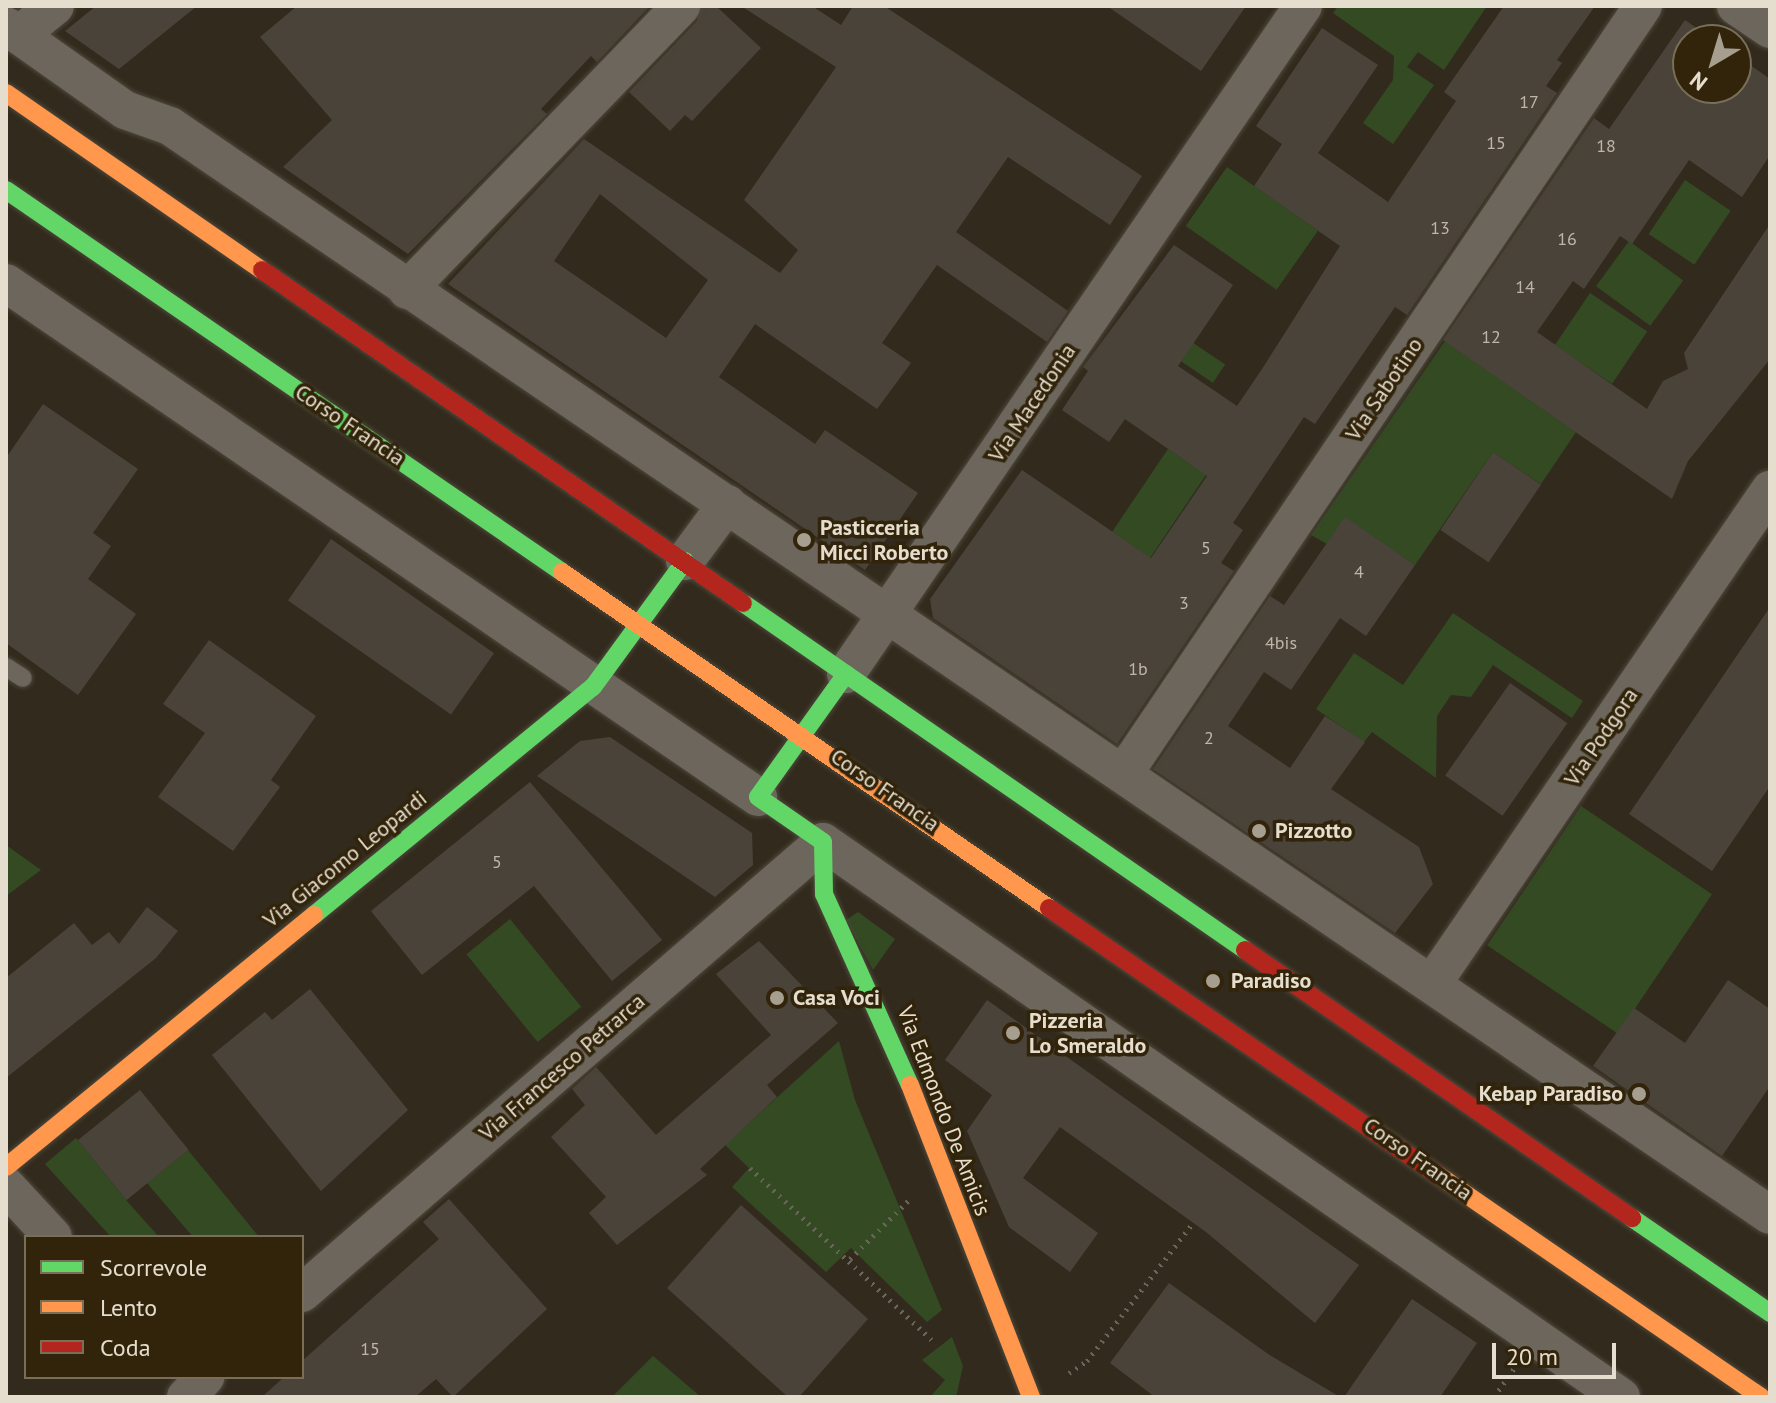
<!DOCTYPE html>
<html>
<head>
<meta charset="utf-8">
<style>
	body { margin:0 }
	#map { position:relative; width:1776px; height:1403px; overflow:hidden; background:#322b1d; font-family:"PT Sans",sans-serif }
	div>[style] { position:absolute }
	.green>* { inset:0; background:#344a23; transform-origin:0 0 }
	.building>* { inset:0; background:#4a4339; transform-origin:0 0 }
	.path>* { height:5px; margin-top:-2.5px; transform-origin:0; background:repeating-linear-gradient(90deg,#6a655b 0 2px,transparent 0 8px) }
	.roads { filter:drop-shadow(0 0 2px #4e483c) drop-shadow(0 0 2px #4e483c) }
	.lane>* { height:18px; margin:-9px; padding:0 9px; transform-origin:9px; border-radius:9px; background:#6c665d }
	.street>* { height:38px; margin:-19px; padding:0 19px; transform-origin:19px; border-radius:19px; background:#6c665d }
	.fast>* { height:18px; margin:-9px; padding:0 9px; transform-origin:9px; border-radius:9px; background:#63d668 }
	.slow>* { height:18px; margin:-9px; padding:0 9px; transform-origin:9px; border-radius:9px; background:#ff974d }
	.jam>* { height:18px; margin:-9px; padding:0 9px; transform-origin:9px; border-radius:9px; background:#b3261e }
	.dots>* { width:22px; height:22px; translate:-50% -50%; box-sizing:border-box; border:4px solid #31240a; border-radius:50% }
	span { translate:-50% -50%; white-space:nowrap; text-align:center; line-height:1.15; -webkit-text-stroke:7px #31240a; paint-order:stroke }
	.number-label { font-size:18px; color:#beb6a9 }
	.number-label span { -webkit-text-stroke-width:0 }
	.street-label { font-size:22px; color:#e5ddce }
	.poi-label { font-size:22px; color:#e5ddce; font-weight:700 }
	.left { translate:0 -50%; text-align:left }
	.right { translate:-100% -50%; text-align:right }
	.frame { position:absolute; inset:0; border:8px solid #e5ddce; pointer-events:none }
	.legend { position:absolute; left:24px; top:1235px; width:280px; height:144px; box-sizing:border-box; background:#31240a; border:2px solid #796e58; margin:0; padding:10px 14px; list-style:none; font-size:24px; color:#e5ddce }
	.legend li { display:flex; align-items:center; gap:16px; height:40px }
	.legend b { width:40px; border:2px solid #796e58 }
	.north { position:absolute; left:1672px; top:24px; width:80px; height:80px; box-sizing:border-box; background:#31240a; border:2px solid #796e58; border-radius:50%; rotate:218deg; font-size:22px; font-weight:700; line-height:32px; text-align:center; color:#e5ddce }
	.north::after { content:''; display:block; margin:auto; width:28px; height:36px; background:#a69f90; clip-path:polygon(50% 0,100% 100%,50% 72%,0 100%) }
	.scale { position:absolute; left:1492px; top:1343px; width:124px; height:36px; box-sizing:border-box; border:4px solid #e5ddce; border-top:0; padding-left:10px; font-size:24px; line-height:28px; white-space:nowrap; color:#e5ddce; -webkit-text-stroke:6px #31240a; paint-order:stroke }
</style>
</head>
<body>
<div id="map">
	<div class="green">
		<i style="clip-path:polygon(1338px 6px,1487px 6px,1444px 70px,1418px 52px,1407px 67px,1434px 85px,1393px 144px,1363px 123px,1393px 80px,1394px 56px,1333px 13px)"></i>
		<i style="left:1227px;top:167px;width:111px;height:72px;rotate:35deg"></i>
		<i style="left:1685px;top:180px;width:55px;height:65px;rotate:34deg"></i>
		<i style="left:1629px;top:241px;width:67px;height:56px;rotate:36deg"></i>
		<i style="left:1590px;top:293px;width:69px;height:63px;rotate:34deg"></i>
		<i style="left:1134px;top:303px;width:110px;height:22px;rotate:34deg"></i>
		<i style="clip-path:polygon(1445px 341px,1576px 432px,1541px 484px,1493px 452px,1415px 565px,1345px 518px,1327px 544px,1311px 535px)"></i>
		<i style="left:1168px;top:449px;width:46px;height:100px;rotate:34deg"></i>
		<i style="clip-path:polygon(1453px 613px,1583px 701px,1572px 718px,1493px 665px,1471px 697px,1451px 695px,1437px 716px,1436px 778px,1372px 732px,1364px 742px,1316px 709px,1354px 653px,1403px 685px)"></i>
		<i style="left:1581px;top:806px;width:158px;height:168px;rotate:34deg"></i>
		<i style="clip-path:polygon(6px 845px,41px 870px,6px 896px)"></i>
		<i style="clip-path:polygon(858px 912px,895px 939px,873px 970px,846px 920px)"></i>
		<i style="left:510px;top:919px;width:113px;height:56px;rotate:51deg"></i>
		<i style="clip-path:polygon(839px 1041px,855px 1100px,942px 1310px,927px 1322px,851px 1248px,826px 1272px,732px 1187px,749px 1168px,725px 1145px)"></i>
		<i style="clip-path:polygon(76px 1138px,126px 1200px,159px 1237px,111px 1237px,45px 1164px)"></i>
		<i style="clip-path:polygon(188px 1150px,259px 1237px,193px 1237px,147px 1183px)"></i>
		<i style="clip-path:polygon(952px 1337px,963px 1366px,956px 1397px,930px 1397px,945px 1380px,922px 1360px)"></i>
		<i style="clip-path:polygon(653px 1356px,701px 1397px,612px 1397px)"></i>
	</div>
	<div class="building">
		<i style="clip-path:polygon(96px 6px,197px 6px,119px 69px,65px 31px)"></i>
		<i style="clip-path:polygon(297px 6px,650px 6px,597px 62px,591px 56px,541px 109px,547px 114px,408px 254px,283px 167px,332px 120px,260px 37px)"></i>
		<i style="clip-path:polygon(702px 6px,716px 6px,761px 48px,692px 121px,685px 115px,670px 131px,629px 92px,697px 21px)"></i>
		<i style="clip-path:polygon(evenodd,741px 6px,812px 6px,841px 25px,853px 6px,884px 6px,1142px 176px,1110px 225px,1008px 157px,956px 232px,1068px 311px,1047px 342px,937px 265px,882px 343px,911px 363px,877px 409px,755px 324px,719px 377px,815px 444px,825px 430px,918px 493px,865px 570px,448px 284px,584px 139px,780px 273px,798px 250px,744px 200px,836px 67px,741px 6px,600px 194px,708px 280px,666px 338px,554px 261px,600px 194px)"></i>
		<i style="clip-path:polygon(1107px 6px,1246px 6px,1201px 71px)"></i>
		<i style="clip-path:polygon(1504px 6px,1595px 6px,1557px 60px,1562px 63px,1546px 86px,1557px 93px,1407px 315px,1395px 307px,1315px 424px,1304px 417px,1233px 523px,1243px 530px,1221px 563px,1234px 571px,1117px 744px,933px 618px,930px 599px,1022px 470px,1151px 558px,1207px 476px,1125px 419px,1109px 442px,1062px 410px,1088px 371px,1083px 367px,1174px 245px,1233px 285px,1178px 366px,1237px 406px,1262px 369px,1340px 246px,1254px 186px,1282px 144px,1256px 126px,1322px 28px,1378px 65px,1318px 153px,1388px 202px,1456px 101px,1444px 92px)"></i>
		<i style="clip-path:polygon(1685px 20px,1714px 40px,1688px 40px,1688px 88px,1736px 88px,1736px 55px,1770px 79px,1770px 155px,1742px 197px,1689px 160px,1632px 244px,1620px 236px,1584px 289px,1573px 281px,1537px 332px,1647px 409px,1663px 381px,1688px 369px,1684px 353px,1770px 224px,1770px 359px,1688px 461px,1672px 499px,1443px 340px,1594px 118px,1609px 129px)"></i>
		<i style="clip-path:polygon(43px 404px,138px 469px,93px 533px,111px 546px,88px 579px,136px 614px,78px 695px,6px 643px,6px 458px)"></i>
		<i style="left:1493px;top:452px;width:58px;height:94px;rotate:34deg"></i>
		<i style="clip-path:polygon(1345px 517px,1415px 565px,1366px 636px,1340px 618px,1291px 690px,1264px 672px,1228px 726px,1290px 768px,1325px 716px,1365px 742px,1331px 789px,1419px 847px,1433px 884px,1395px 933px,1153px 769px,1270px 596px,1284px 605px)"></i>
		<i style="left:331px;top:539px;width:199px;height:75px;rotate:35deg"></i>
		<i style="clip-path:polygon(1770px 607px,1770px 786px,1712px 871px,1629px 814px)"></i>
		<i style="clip-path:polygon(209px 640px,316px 716px,271px 780px,280px 787px,233px 851px,158px 797px,205px 733px,163px 704px)"></i>
		<i style="left:1510px;top:683px;width:70px;height:113px;rotate:35deg"></i>
		<i style="clip-path:polygon(610px 737px,752px 833px,753px 865px,715px 897px,537px 776px,580px 741px)"></i>
		<i style="clip-path:polygon(530px 782px,662px 940px,612px 981px,534px 886px,422px 975px,371px 911px)"></i>
		<i style="clip-path:polygon(147px 907px,178px 931px,156px 958px,6px 1078px,6px 978px,74px 923px,92px 945px,109px 932px,119px 944px)"></i>
		<i style="clip-path:polygon(759px 941px,838px 1023px,767px 1085px,777px 1097px,700px 1169px,707px 1175px,617px 1245px,589px 1213px,606px 1197px,551px 1137px,585px 1105px,572px 1089px,596px 1067px,656px 1135px,771px 1035px,716px 974px)"></i>
		<i style="clip-path:polygon(1728px 980px,1770px 1009px,1770px 1086px,1722px 1156px,1593px 1066px,1634px 1008px,1685px 1043px)"></i>
		<i style="clip-path:polygon(310px 989px,408px 1110px,321px 1191px,212px 1055px,265px 1012px,272px 1020px)"></i>
		<i style="clip-path:polygon(987px 1000px,1359px 1265px,1315px 1323px,1206px 1232px,1060px 1127px,1023px 1178px,1098px 1233px,1070px 1272px,1009px 1227px,967px 1131px,992px 1095px,945px 1060px)"></i>
		<i style="left:140px;top:1090px;width:77px;height:80px;rotate:51deg"></i>
		<i style="clip-path:polygon(449px 1199px,547px 1309px,453px 1397px,436px 1379px,415px 1397px,262px 1397px,284px 1377px,302px 1377px,302px 1361px,439px 1239px,423px 1222px)"></i>
		<i style="clip-path:polygon(741px 1205px,868px 1319px,799px 1397px,788px 1397px,667px 1288px)"></i>
		<i style="clip-path:polygon(1169px 1283px,1268px 1354px,1340px 1397px,1155px 1397px,1110px 1363px)"></i>
		<i style="clip-path:polygon(1412px 1299px,1477px 1343px,1440px 1397px,1344px 1397px)"></i>
	</div>
	<div class="path">
		<i style="left:750px;top:1168px;width:256px;rotate:43.4deg"></i>
		<i style="left:850px;top:1259px;width:83px;rotate:-45deg"></i>
		<i style="left:1069px;top:1373px;width:22px;rotate:-34deg"></i>
		<i style="left:1087px;top:1361px;width:174px;rotate:-52.5deg"></i>
		<i style="left:1494px;top:1397px;width:35px;rotate:-55deg"></i>
	</div>
	<div class="roads">
		<div class="lane">
			<i style="left:6px;top:667px;width:20px;rotate:33deg"></i>
		</div>
		<div class="street">
			<i style="left:1736px;top:6px;width:41px;rotate:34.1deg"></i>
			<i style="left:6px;top:26px;width:146px;rotate:35.2deg"></i>
			<i style="left:125px;top:110px;width:48px;rotate:19.6deg"></i>
			<i style="left:170px;top:126px;width:1935px;rotate:34.24deg"></i>
			<i style="left:19px;top:35px;width:46px;rotate:-38.9deg"></i>
			<i style="left:6px;top:283px;width:911px;rotate:34.35deg"></i>
			<i style="left:407px;top:290px;width:395px;rotate:-46deg"></i>
			<i style="left:685px;top:561px;width:71px;rotate:-53.6deg"></i>
			<i style="left:846px;top:674px;width:809px;rotate:-55.62deg"></i>
			<i style="left:1124px;top:773px;width:926px;rotate:-55.92deg"></i>
			<i style="left:1432px;top:984px;width:599px;rotate:-55.62deg"></i>
			<i style="left:6px;top:1186px;width:69px;rotate:47.3deg"></i>
			<i style="left:302px;top:1293px;width:689px;rotate:-40.88deg"></i>
			<i style="left:823px;top:842px;width:972px;rotate:34.82deg"></i>
			<i style="left:186px;top:1397px;width:28px;rotate:-46deg"></i>
		</div>
		<div class="fast">
			<i style="left:6px;top:190px;width:675px;rotate:34.49deg"></i>
			<i style="left:743px;top:603px;width:610px;rotate:34.65deg"></i>
			<i style="left:846px;top:674px;width:151px;rotate:125.6deg"></i>
			<i style="left:758px;top:797px;width:79px;rotate:34.7deg"></i>
			<i style="left:823px;top:842px;width:52px;rotate:88.9deg"></i>
			<i style="left:824px;top:894px;width:209px;rotate:65.8deg"></i>
			<i style="left:314px;top:915px;width:360px;rotate:-39.3deg"></i>
			<i style="left:593px;top:687px;width:156px;rotate:-53.9deg"></i>
			<i style="left:1632px;top:1218px;width:168px;rotate:34.5deg"></i>
		</div>
		<div class="slow">
			<i style="left:6px;top:93px;width:311px;rotate:34.7deg"></i>
			<i style="left:562px;top:572px;width:592px;rotate:34.6deg"></i>
			<i style="left:910px;top:1085px;width:335px;rotate:68.8deg"></i>
			<i style="left:6px;top:1167px;width:398px;rotate:-39.3deg"></i>
			<i style="left:1438px;top:1175px;width:392px;rotate:34.5deg"></i>
		</div>
		<div class="jam">
			<i style="left:262px;top:270px;width:585px;rotate:34.7deg"></i>
			<i style="left:1049px;top:908px;width:472px;rotate:34.5deg"></i>
			<i style="left:1245px;top:950px;width:471px;rotate:34.7deg"></i>
		</div>
	</div>
	<div class="dots">
		<i style="left:804px;top:540px;background:#a69f90"></i>
		<i style="left:1259px;top:831px;background:#a69f90"></i>
		<i style="left:1213px;top:981px;background:#a69f90"></i>
		<i style="left:777px;top:998px;background:#a69f90"></i>
		<i style="left:1013px;top:1033px;background:#a69f90"></i>
		<i style="left:1639px;top:1094px;background:#a69f90"></i>
	</div>
	<div class="number-label">
		<span style="left:1529px;top:102px">17</span>
		<span style="left:1496px;top:143px">15</span>
		<span style="left:1606px;top:146px">18</span>
		<span style="left:1440px;top:228px">13</span>
		<span style="left:1567px;top:239px">16</span>
		<span style="left:1525px;top:287px">14</span>
		<span style="left:1491px;top:337px">12</span>
		<span style="left:1206px;top:548px">5</span>
		<span style="left:1359px;top:572px">4</span>
		<span style="left:1184px;top:603px">3</span>
		<span style="left:1281px;top:643px">4bis</span>
		<span style="left:1138px;top:669px">1b</span>
		<span style="left:1209px;top:738px">2</span>
		<span style="left:497px;top:862px">5</span>
		<span style="left:370px;top:1349px">15</span>
	</div>
	<div class="street-label">
		<span style="left:1384px;top:389px;rotate:-56deg">Via Sabotino</span>
		<span style="left:1032px;top:403px;rotate:-56deg">Via Macedonia</span>
		<span style="left:350px;top:425px;rotate:34deg">Corso Francia</span>
		<span style="left:1601px;top:737px;rotate:-56deg">Via Podgora</span>
		<span style="left:885px;top:790px;rotate:35deg">Corso Francia</span>
		<span style="left:345px;top:859px;rotate:-39deg">Via Giacomo Leopardi</span>
		<span style="left:562px;top:1067px;rotate:-41deg">Via Francesco Petrarca</span>
		<span style="left:944px;top:1111px;rotate:69deg">Via Edmondo De Amicis</span>
		<span style="left:1418px;top:1159px;rotate:35deg">Corso Francia</span>
	</div>
	<div class="poi-label">
		<span class="left" style="left:820px;top:540px">Pasticceria<br>Micci Roberto</span>
		<span class="left" style="left:1275px;top:831px">Pizzotto</span>
		<span class="left" style="left:1231px;top:981px">Paradiso</span>
		<span class="left" style="left:793px;top:998px">Casa Voci</span>
		<span class="left" style="left:1029px;top:1033px">Pizzeria<br>Lo Smeraldo</span>
		<span class="right" style="left:1623px;top:1094px">Kebap Paradiso</span>
	</div>
	<div class="frame"></div>
	<ul class="legend">
	<li><b style="height:10px;background:#63d668"></b>Scorrevole</li>
	<li><b style="height:10px;background:#ff974d"></b>Lento</li>
	<li><b style="height:10px;background:#b3261e"></b>Coda</li>
	</ul>
	<div class="north">N</div>
	<div class="scale">20 m</div>
</div>
</body>
</html>
